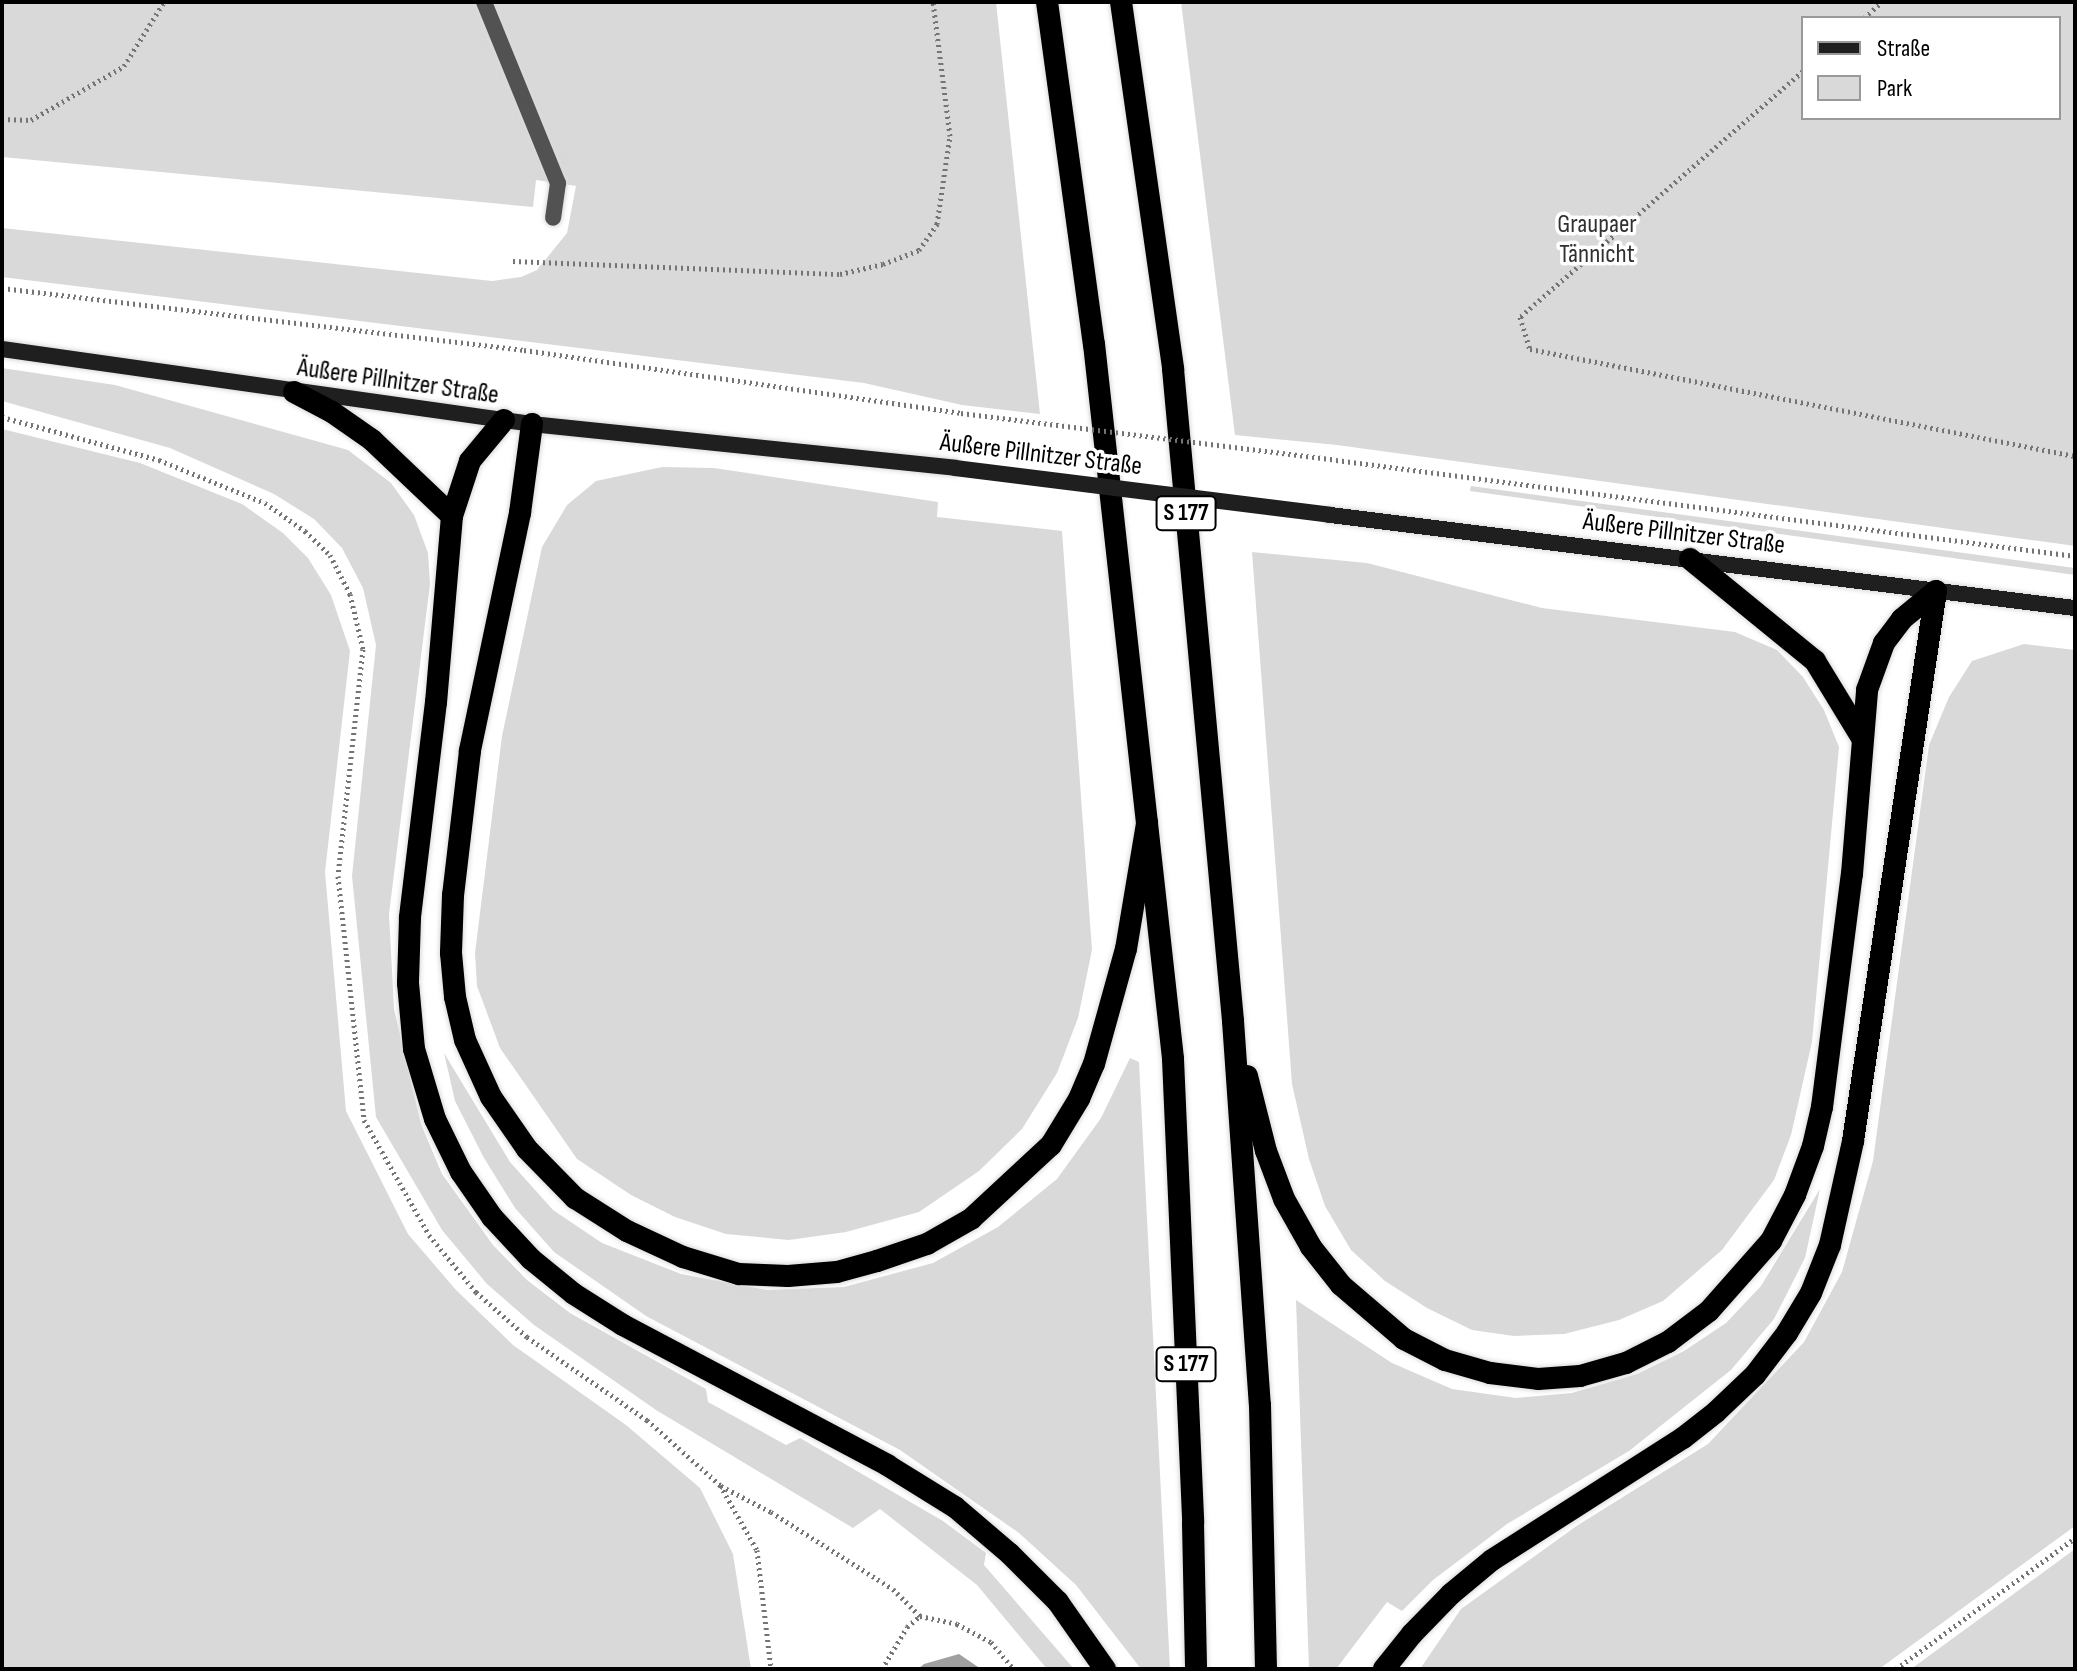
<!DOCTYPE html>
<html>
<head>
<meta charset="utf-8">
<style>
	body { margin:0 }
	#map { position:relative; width:2077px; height:1671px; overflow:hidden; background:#fff; font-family:"Sofia Sans Condensed",sans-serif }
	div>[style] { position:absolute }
	.green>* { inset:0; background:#d9d9d9 }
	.water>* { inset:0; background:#a0a0a0 }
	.path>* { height:5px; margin-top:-2.5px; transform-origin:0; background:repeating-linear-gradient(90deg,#747474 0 2px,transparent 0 6px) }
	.roads { filter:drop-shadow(0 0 2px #dbdbdb) drop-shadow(0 0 2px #dbdbdb) }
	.service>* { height:16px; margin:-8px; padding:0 8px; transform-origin:8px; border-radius:8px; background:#525252 }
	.secondary>* { height:16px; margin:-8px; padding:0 8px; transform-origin:8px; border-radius:8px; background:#1f1f1f }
	.trunk>* { height:22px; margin:-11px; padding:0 11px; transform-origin:11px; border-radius:11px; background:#000 }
	.path-bridge>* { height:5px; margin-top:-2.5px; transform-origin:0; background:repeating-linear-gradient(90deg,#747474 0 2px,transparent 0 6px) }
	.secondary-bridge>* { height:16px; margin:-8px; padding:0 8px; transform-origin:8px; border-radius:8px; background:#1f1f1f }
	span { translate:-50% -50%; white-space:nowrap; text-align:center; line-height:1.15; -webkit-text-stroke:7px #fff; paint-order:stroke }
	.shield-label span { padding:2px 6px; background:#fff; border:2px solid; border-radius:6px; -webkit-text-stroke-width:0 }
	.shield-label { font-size:24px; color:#000; font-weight:700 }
	.park-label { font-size:26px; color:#303030 }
	.street-label { font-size:26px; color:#000 }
	.frame { position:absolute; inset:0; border:4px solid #000; pointer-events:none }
	.legend { position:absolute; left:1801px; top:16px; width:260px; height:104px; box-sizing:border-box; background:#fff; border:2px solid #999; margin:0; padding:10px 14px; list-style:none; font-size:24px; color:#000 }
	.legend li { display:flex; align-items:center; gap:16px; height:40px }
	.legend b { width:40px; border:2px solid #999 }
</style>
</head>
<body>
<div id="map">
	<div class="green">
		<i style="clip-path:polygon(2px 2px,996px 2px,1040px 414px,962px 405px,864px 383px,2px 277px,2px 228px,492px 281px,521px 277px,537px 270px,567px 233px,576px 186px,536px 180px,533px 207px,2px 157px)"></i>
		<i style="clip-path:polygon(evenodd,1181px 2px,2075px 2px,2075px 546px,1337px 445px,1235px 435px,1181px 2px,1803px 18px,2059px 18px,2059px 118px,1803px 118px,1803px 18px)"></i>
		<i style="clip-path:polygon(2px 368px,115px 385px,348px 450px,391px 483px,414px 515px,428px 553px,430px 584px,389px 914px,394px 1009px,421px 1124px,442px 1174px,493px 1245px,527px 1280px,570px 1313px,706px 1389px,708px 1402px,786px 1445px,800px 1438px,943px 1521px,986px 1553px,984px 1565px,1074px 1669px,1047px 1669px,977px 1585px,880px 1509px,853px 1528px,656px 1410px,534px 1325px,487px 1284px,442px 1230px,376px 1117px,352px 876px,376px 645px,363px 588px,342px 548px,314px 519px,274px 494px,170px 448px,2px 401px)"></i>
		<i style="clip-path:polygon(2px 429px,140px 463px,242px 504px,283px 533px,308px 558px,331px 595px,350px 651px,325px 872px,346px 1111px,408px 1234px,456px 1290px,513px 1345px,626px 1425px,700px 1488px,733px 1554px,751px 1669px,2px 1669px)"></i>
		<i style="clip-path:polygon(662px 467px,714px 468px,938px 502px,937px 517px,1062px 531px,1092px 950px,1078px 1018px,1057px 1073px,1022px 1129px,979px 1171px,919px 1212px,846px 1232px,789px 1240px,726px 1234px,675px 1217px,631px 1195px,577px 1159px,500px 1048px,477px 986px,475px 953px,502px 736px,542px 547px,567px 505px,596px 481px)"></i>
		<i style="clip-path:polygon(1471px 486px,2075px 568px,2075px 575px,1470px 491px)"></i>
		<i style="clip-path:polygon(1252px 552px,1367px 563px,1542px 608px,1735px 632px,1777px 650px,1803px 677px,1824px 710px,1839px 747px,1812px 1042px,1791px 1135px,1774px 1180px,1722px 1250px,1663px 1301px,1619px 1320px,1564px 1334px,1514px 1336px,1472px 1330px,1427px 1308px,1385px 1281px,1351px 1250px,1325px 1206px,1309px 1159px,1292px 1084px)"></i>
		<i style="clip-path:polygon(2024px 644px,2075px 650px,2075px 1526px,1879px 1669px,1420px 1669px,1461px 1609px,1578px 1525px,1708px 1444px,1804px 1342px,1842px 1272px,1873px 1161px,1929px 745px,1949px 697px,1972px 661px)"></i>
		<i style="clip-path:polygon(444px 1053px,510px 1162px,553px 1210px,602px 1243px,681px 1274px,767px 1290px,844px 1287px,933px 1263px,998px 1227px,1057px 1179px,1101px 1118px,1130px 1058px,1139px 1062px,1170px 1669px,1141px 1669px,1076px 1585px,1019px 1533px,900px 1450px,646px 1316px,554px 1252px,515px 1208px,484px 1158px,455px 1101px)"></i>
		<i style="clip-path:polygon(1820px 1189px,1805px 1258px,1774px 1319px,1731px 1370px,1629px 1451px,1507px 1524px,1433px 1580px,1402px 1611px,1387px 1602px,1336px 1669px,1309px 1669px,1296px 1300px,1392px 1363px,1452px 1389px,1516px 1398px,1572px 1393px,1637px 1374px,1684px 1351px,1726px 1323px,1761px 1286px)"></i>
		<i style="clip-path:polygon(2075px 1549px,2075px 1669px,1911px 1669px)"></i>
	</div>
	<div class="water">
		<i style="clip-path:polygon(959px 1654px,981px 1669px,918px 1669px,924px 1664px)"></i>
	</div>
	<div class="path">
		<i style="left:1864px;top:18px;width:24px;rotate:-42deg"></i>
		<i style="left:1803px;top:71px;width:375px;rotate:139deg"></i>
		<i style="left:1520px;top:317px;width:34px;rotate:73deg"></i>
		<i style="left:1530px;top:349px;width:555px;rotate:11.11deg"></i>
		<i style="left:2px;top:119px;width:29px;rotate:2deg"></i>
		<i style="left:31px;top:120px;width:108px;rotate:-30.1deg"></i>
		<i style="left:124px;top:66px;width:75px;rotate:-58deg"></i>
		<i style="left:513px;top:261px;width:327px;rotate:2.3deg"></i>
		<i style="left:840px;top:274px;width:44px;rotate:-13.1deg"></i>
		<i style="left:883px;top:264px;width:39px;rotate:-21deg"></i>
		<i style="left:919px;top:250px;width:32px;rotate:-55deg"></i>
		<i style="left:937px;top:224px;width:89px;rotate:-81.6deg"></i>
		<i style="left:950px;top:136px;width:135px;rotate:-97.2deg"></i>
		<i style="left:2px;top:288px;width:526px;rotate:6.77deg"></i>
		<i style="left:524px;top:350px;width:442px;rotate:8.2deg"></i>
		<i style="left:2px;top:417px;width:163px;rotate:15.3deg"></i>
		<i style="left:159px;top:460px;width:114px;rotate:22.1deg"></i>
		<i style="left:265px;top:503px;width:49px;rotate:35deg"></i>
		<i style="left:305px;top:531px;width:35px;rotate:44deg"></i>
		<i style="left:330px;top:555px;width:44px;rotate:62.9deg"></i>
		<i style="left:350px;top:594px;width:57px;rotate:76.7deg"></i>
		<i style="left:363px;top:649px;width:228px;rotate:96.3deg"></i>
		<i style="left:338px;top:876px;width:245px;rotate:83.9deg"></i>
		<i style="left:364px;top:1120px;width:132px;rotate:60.5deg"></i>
		<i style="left:429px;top:1235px;width:74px;rotate:50.5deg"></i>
		<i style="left:476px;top:1292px;width:68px;rotate:41.4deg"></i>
		<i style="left:527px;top:1337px;width:146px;rotate:34.7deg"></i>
		<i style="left:647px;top:1420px;width:98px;rotate:41.7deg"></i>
		<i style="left:720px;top:1485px;width:75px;rotate:60.4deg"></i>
		<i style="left:757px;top:1550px;width:120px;rotate:83.3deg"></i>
		<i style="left:1336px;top:460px;width:745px;rotate:7.4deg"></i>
		<i style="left:721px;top:1486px;width:56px;rotate:27.5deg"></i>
		<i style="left:771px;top:1512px;width:144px;rotate:32.3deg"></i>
		<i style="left:893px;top:1589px;width:38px;rotate:45deg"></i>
		<i style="left:920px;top:1616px;width:38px;rotate:12deg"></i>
		<i style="left:957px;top:1624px;width:38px;rotate:28deg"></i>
		<i style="left:991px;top:1642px;width:35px;rotate:50deg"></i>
		<i style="left:882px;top:1669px;width:49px;rotate:-59.2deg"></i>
		<i style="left:907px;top:1627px;width:17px;rotate:-40deg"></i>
		<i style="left:1896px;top:1669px;width:222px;rotate:-36.2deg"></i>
	</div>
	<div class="roads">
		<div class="service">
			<i style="left:484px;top:2px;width:196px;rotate:67.8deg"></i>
			<i style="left:558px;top:183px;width:35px;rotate:98deg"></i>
		</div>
		<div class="secondary">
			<i style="left:2px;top:349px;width:535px;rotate:8.05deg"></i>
			<i style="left:532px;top:424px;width:425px;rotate:5.9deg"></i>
			<i style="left:1330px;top:515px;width:751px;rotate:7.12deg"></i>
		</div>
		<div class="trunk">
			<i style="left:1047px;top:2px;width:345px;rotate:82.2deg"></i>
			<i style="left:1094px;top:344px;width:719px;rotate:83.69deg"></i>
			<i style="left:1173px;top:1059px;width:464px;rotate:87.5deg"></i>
			<i style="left:1193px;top:1523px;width:146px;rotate:88.8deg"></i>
			<i style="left:1121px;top:2px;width:371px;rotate:81.9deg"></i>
			<i style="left:1173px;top:369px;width:655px;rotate:84.74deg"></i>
			<i style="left:1233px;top:1021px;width:385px;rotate:86deg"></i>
			<i style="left:1260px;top:1405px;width:264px;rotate:88.7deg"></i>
			<i style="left:294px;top:392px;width:43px;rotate:27.8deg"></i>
			<i style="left:332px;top:412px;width:49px;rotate:35deg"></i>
			<i style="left:372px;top:440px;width:110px;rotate:43.5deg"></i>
			<i style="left:504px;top:420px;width:53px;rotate:129.7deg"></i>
			<i style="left:470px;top:461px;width:58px;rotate:108.1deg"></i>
			<i style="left:452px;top:516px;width:187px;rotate:94.9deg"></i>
			<i style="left:436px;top:702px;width:218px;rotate:96.9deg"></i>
			<i style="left:410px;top:918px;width:65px;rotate:91.8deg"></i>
			<i style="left:408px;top:983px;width:66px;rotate:84.8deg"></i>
			<i style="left:414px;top:1049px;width:73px;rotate:73.3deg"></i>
			<i style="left:435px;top:1119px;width:59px;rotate:63.9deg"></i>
			<i style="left:461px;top:1172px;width:55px;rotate:55.4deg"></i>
			<i style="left:492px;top:1217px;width:57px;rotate:47.1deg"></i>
			<i style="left:531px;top:1259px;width:55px;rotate:39.1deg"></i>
			<i style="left:574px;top:1294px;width:58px;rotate:32.3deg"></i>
			<i style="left:623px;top:1325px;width:299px;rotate:27.9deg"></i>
			<i style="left:887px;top:1465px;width:80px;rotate:31.7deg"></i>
			<i style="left:955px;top:1507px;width:72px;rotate:40.5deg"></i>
			<i style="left:1010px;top:1554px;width:68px;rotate:45deg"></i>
			<i style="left:1058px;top:1602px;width:82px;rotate:55deg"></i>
			<i style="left:532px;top:424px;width:90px;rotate:97.7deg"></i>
			<i style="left:520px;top:513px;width:243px;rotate:101.9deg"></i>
			<i style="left:470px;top:751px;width:145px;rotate:96.7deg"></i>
			<i style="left:453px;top:895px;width:58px;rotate:92deg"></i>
			<i style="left:451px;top:953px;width:44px;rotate:84.8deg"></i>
			<i style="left:455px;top:997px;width:44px;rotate:76.9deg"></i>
			<i style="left:465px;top:1040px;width:63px;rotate:65.5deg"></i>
			<i style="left:491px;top:1097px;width:63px;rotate:55.3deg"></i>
			<i style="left:527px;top:1149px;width:69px;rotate:45.6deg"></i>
			<i style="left:575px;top:1198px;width:62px;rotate:32.4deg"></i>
			<i style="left:627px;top:1231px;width:62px;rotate:24.9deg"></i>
			<i style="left:683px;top:1257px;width:59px;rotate:16.9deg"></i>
			<i style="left:739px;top:1274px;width:49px;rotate:2.3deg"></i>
			<i style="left:788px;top:1276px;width:49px;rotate:-4.7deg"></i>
			<i style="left:837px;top:1272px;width:41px;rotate:-15.4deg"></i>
			<i style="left:877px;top:1261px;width:53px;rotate:-18.8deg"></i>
			<i style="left:927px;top:1244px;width:51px;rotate:-29.6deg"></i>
			<i style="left:971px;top:1219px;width:109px;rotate:-42.8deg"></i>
			<i style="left:1051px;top:1145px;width:54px;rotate:-58.7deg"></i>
			<i style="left:1079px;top:1099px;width:38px;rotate:-67deg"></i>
			<i style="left:1094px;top:1064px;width:119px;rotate:-74.5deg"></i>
			<i style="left:1126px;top:949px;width:128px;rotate:-80.5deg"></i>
			<i style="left:1690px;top:559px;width:161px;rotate:39.2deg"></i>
			<i style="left:1815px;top:661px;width:90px;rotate:58.6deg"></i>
			<i style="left:1247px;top:1076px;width:77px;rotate:75.8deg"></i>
			<i style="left:1266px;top:1151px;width:51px;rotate:69.4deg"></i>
			<i style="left:1284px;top:1199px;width:55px;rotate:60.6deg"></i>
			<i style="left:1311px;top:1247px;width:48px;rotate:51.7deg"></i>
			<i style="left:1341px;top:1285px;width:83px;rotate:40.6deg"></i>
			<i style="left:1404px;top:1339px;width:46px;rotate:27.1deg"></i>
			<i style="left:1445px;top:1360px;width:47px;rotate:16.1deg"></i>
			<i style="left:1490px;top:1373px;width:48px;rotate:7.1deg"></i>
			<i style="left:1538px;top:1379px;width:42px;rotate:-4.1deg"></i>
			<i style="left:1580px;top:1376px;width:48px;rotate:-15.8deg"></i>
			<i style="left:1626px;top:1363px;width:47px;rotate:-26.6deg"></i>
			<i style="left:1668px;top:1342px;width:51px;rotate:-37.1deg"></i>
			<i style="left:1709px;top:1311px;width:94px;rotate:-48.5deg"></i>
			<i style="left:1771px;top:1241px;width:52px;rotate:-62.4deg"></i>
			<i style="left:1795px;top:1195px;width:52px;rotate:-69.8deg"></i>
			<i style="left:1813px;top:1146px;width:40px;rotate:-77deg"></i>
			<i style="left:1822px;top:1107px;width:235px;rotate:-82.7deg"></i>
			<i style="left:1852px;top:874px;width:185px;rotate:-85.3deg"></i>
			<i style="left:1867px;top:690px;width:50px;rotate:-70.1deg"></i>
			<i style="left:1884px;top:643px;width:30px;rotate:-53deg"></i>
			<i style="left:1902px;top:619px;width:44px;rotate:-39.5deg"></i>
			<i style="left:1384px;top:1669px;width:45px;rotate:-51.3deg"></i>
			<i style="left:1412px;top:1634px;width:56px;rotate:-45.7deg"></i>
			<i style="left:1451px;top:1594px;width:53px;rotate:-39.7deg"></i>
			<i style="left:1492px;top:1560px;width:227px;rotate:-32.6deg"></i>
			<i style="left:1683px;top:1438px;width:42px;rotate:-38.2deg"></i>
			<i style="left:1716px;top:1412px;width:54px;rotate:-43.5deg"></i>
			<i style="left:1755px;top:1375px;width:53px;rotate:-52.7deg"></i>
			<i style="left:1787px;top:1333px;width:47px;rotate:-59deg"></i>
			<i style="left:1811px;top:1293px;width:52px;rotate:-68.4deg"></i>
			<i style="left:1830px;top:1245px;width:107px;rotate:-77.5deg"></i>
			<i style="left:1853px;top:1141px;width:556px;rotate:-81.42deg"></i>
		</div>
	</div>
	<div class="path-bridge">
		<i style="left:961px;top:413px;width:378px;rotate:7.1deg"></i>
	</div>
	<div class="secondary-bridge">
		<i style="left:955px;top:468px;width:378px;rotate:7.1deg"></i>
	</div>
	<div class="shield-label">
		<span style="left:1186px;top:513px">S 177</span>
		<span style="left:1186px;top:1364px">S 177</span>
	</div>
	<div class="park-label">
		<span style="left:1597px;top:240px">Graupaer<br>Tännicht</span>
	</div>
	<div class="street-label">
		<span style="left:398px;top:382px;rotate:8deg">Äußere Pillnitzer Straße</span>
		<span style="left:1041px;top:455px;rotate:7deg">Äußere Pillnitzer Straße</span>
		<span style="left:1684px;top:534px;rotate:7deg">Äußere Pillnitzer Straße</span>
	</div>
	<div class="frame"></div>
	<ul class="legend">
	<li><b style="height:10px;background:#1f1f1f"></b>Straße</li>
	<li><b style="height:22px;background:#d9d9d9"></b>Park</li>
	</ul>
</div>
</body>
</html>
